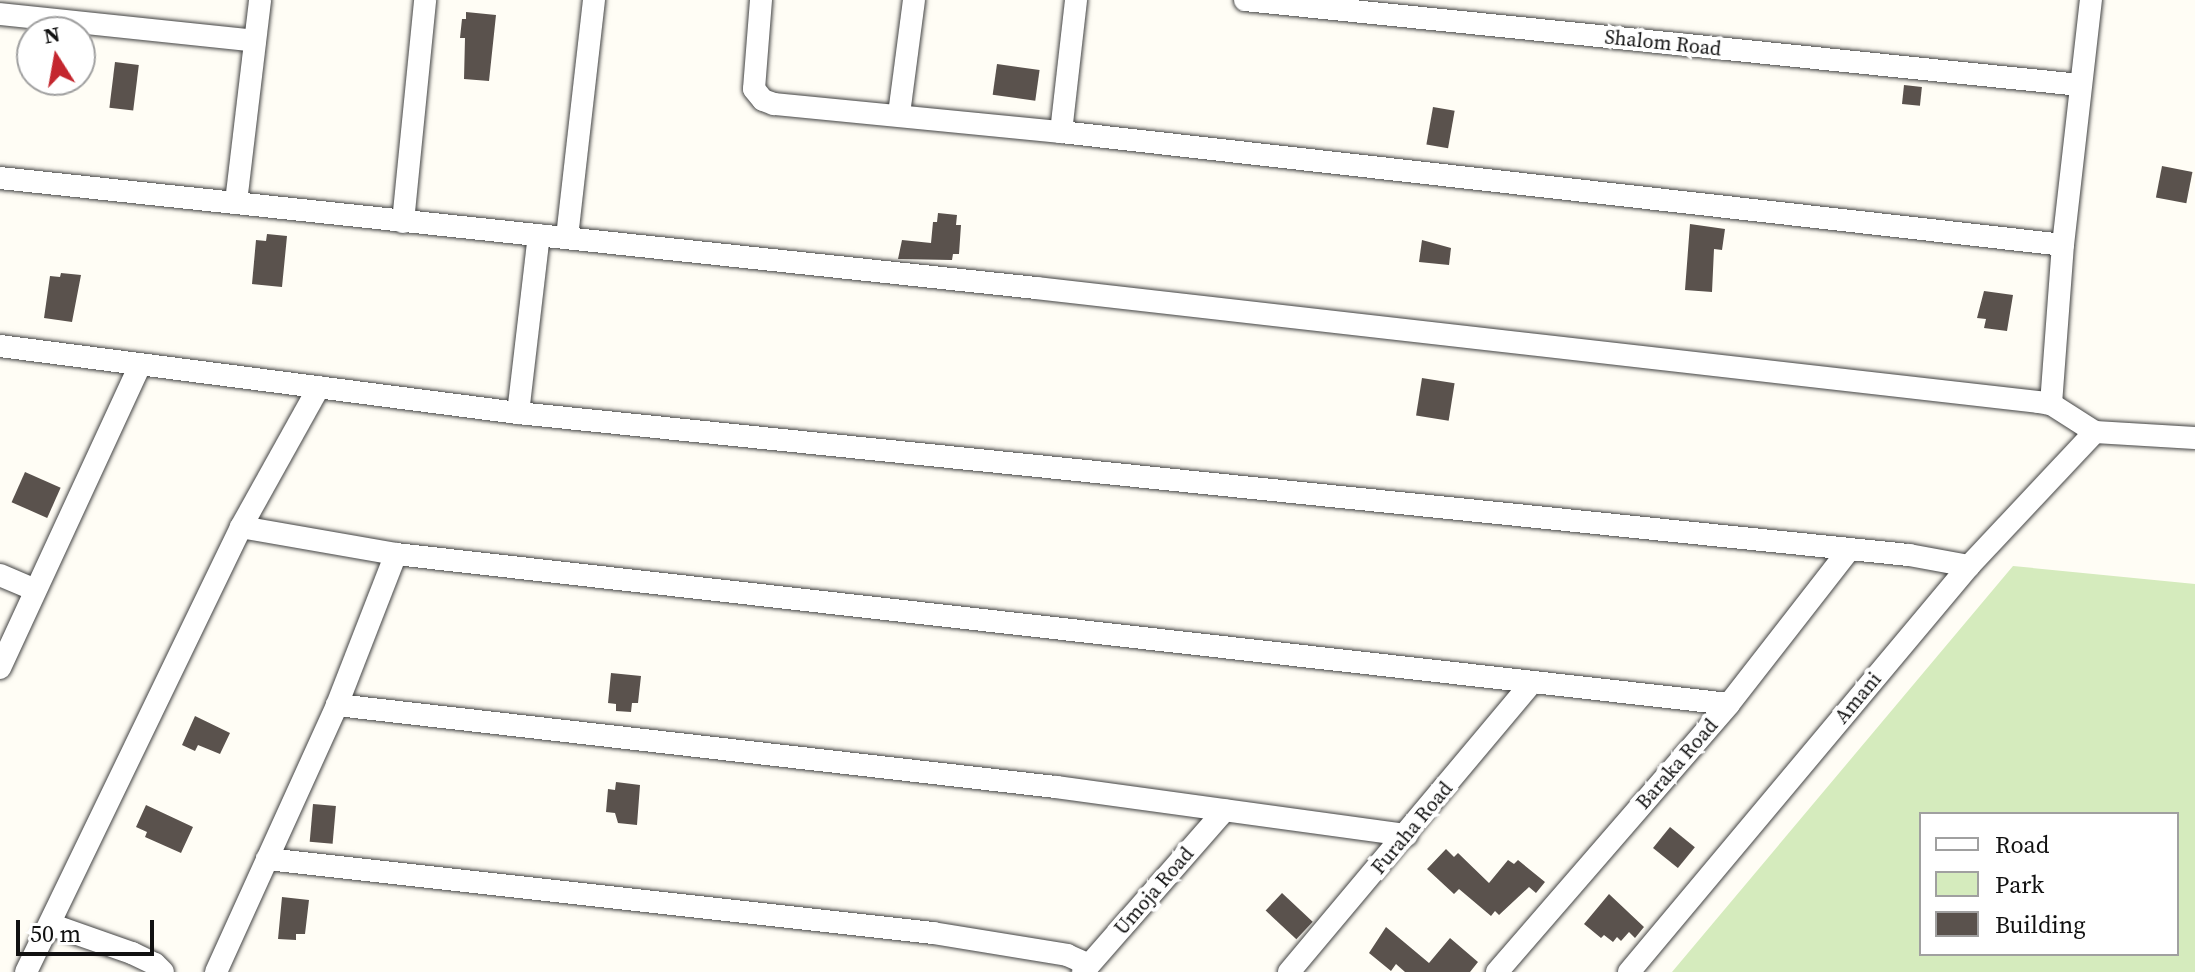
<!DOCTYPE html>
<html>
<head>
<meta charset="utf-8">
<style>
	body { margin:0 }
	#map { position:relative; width:2195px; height:972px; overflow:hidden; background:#fffdf5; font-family:"Source Serif 4",serif }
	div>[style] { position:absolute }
	.green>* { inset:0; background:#d5ebbd }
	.building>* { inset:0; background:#5a524d; transform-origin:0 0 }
	.roads { filter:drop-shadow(0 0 2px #444) drop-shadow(0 0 2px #444) }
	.minor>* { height:22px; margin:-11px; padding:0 11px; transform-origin:11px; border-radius:11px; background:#fff }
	span { translate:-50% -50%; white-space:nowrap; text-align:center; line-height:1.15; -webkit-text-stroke:8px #fff; paint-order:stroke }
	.street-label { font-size:20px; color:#111 }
	.legend { position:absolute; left:1919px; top:812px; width:260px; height:144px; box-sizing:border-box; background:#fff; border:2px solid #a0a0a0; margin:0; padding:10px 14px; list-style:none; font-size:24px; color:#111 }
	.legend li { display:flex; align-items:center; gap:16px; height:40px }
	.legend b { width:40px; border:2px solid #a0a0a0 }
	.north { position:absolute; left:16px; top:16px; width:80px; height:80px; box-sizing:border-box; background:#fff; border:2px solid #a0a0a0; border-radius:50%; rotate:349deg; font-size:22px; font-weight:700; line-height:32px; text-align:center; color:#111 }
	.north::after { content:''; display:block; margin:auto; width:28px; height:36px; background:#c4262e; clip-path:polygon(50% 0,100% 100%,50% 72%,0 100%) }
	.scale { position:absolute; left:16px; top:920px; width:138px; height:36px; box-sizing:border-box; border:4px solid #111; border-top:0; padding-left:10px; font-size:24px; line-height:28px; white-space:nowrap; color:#111; -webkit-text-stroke:6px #fff; paint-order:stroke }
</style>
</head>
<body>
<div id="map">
	<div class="green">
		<i style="clip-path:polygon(evenodd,2013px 566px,2195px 584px,2195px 972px,1672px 972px,2013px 566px,1921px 814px,2177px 814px,2177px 954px,1921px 954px,1921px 814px)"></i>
	</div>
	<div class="building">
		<i style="clip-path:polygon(466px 12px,496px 15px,489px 81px,464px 79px,465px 38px,460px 38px,462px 19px,466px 19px)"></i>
		<i style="left:115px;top:62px;width:24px;height:46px;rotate:7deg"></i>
		<i style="left:997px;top:64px;width:43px;height:31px;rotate:8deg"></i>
		<i style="left:1904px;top:85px;width:18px;height:19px;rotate:6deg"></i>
		<i style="left:1433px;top:107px;width:22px;height:38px;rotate:10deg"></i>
		<i style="left:2162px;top:166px;width:31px;height:32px;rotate:11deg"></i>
		<i style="clip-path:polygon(938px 213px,957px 215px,956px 225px,961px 225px,959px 254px,953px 254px,952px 260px,898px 259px,902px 240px,931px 243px,933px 222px,937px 222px)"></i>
		<i style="clip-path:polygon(1690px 224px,1725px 229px,1722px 250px,1714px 249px,1712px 292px,1685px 290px)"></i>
		<i style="clip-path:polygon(267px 234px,287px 236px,282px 287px,252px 284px,256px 240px,266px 241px)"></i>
		<i style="clip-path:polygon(1422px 240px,1451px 248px,1449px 265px,1419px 262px)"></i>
		<i style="clip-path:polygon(61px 273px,81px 275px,72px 322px,44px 318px,50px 276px,60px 277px)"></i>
		<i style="clip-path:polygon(1984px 291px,2013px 295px,2007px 331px,1984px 328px,1986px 319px,1977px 318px)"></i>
		<i style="left:1422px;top:378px;width:33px;height:38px;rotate:9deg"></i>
		<i style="left:25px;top:472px;width:39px;height:33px;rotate:24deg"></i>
		<i style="clip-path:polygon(611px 673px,641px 676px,638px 703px,632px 703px,631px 712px,616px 711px,616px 704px,608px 703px)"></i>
		<i style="clip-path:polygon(195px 716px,230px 733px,220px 754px,198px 745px,195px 751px,182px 745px)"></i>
		<i style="clip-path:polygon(616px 782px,640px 785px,637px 825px,618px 823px,615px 813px,606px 812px,608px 789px,615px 790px)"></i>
		<i style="left:313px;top:804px;width:23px;height:38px;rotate:5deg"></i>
		<i style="clip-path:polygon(146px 805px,193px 827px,181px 853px,145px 837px,147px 832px,136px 827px)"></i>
		<i style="left:1670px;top:827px;width:32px;height:27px;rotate:39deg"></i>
		<i style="clip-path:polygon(1446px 849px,1454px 857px,1458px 853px,1489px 883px,1508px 860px,1514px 864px,1518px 860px,1545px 882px,1536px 893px,1529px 887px,1499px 915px,1495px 911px,1491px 916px,1459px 889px,1454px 894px,1427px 869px)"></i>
		<i style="left:1282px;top:893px;width:42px;height:24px;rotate:43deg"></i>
		<i style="clip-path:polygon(1609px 894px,1644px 927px,1635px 938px,1629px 932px,1621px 941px,1617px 937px,1613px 942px,1604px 935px,1601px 938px,1584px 924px)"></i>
		<i style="clip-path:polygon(282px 897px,309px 900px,305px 934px,296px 934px,296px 940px,278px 939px)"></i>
		<i style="clip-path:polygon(1386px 927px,1429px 963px,1450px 938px,1478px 962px,1470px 972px,1405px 972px,1396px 964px,1391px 971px,1369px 953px)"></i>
	</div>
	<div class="roads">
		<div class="minor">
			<i style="left:761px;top:0;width:89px;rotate:94.5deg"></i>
			<i style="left:754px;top:89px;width:14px;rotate:51deg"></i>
			<i style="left:763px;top:100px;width:12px;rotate:20deg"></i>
			<i style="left:774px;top:104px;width:288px;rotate:5.6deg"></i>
			<i style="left:1061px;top:132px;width:1008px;rotate:6.43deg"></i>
			<i style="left:1245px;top:0;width:840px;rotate:5.81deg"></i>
			<i style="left:0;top:14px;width:256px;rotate:6deg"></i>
			<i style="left:899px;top:114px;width:115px;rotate:-82.5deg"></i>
			<i style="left:1061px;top:132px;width:133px;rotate:-83.5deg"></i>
			<i style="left:0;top:178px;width:1042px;rotate:6.06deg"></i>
			<i style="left:1036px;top:288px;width:1008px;rotate:6.49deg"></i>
			<i style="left:2038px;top:402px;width:13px;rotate:9deg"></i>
			<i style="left:2051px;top:404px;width:52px;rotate:32.5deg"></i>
			<i style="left:2095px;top:432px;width:100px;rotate:3.4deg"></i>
			<i style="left:236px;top:202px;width:203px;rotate:-83.2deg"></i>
			<i style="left:403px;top:222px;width:223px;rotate:-84.3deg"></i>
			<i style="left:567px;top:237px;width:239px;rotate:-83.5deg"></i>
			<i style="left:0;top:346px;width:522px;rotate:7.37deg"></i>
			<i style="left:518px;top:413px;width:1398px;rotate:5.83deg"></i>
			<i style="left:1909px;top:555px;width:61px;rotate:10.4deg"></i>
			<i style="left:2051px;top:404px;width:159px;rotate:-85.7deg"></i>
			<i style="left:2063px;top:245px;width:247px;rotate:-83.5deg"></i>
			<i style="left:518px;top:413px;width:179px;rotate:-83.3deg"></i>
			<i style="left:241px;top:527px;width:157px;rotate:9.9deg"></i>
			<i style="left:396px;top:554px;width:1341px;rotate:6.42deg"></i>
			<i style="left:0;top:575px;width:38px;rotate:23deg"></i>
			<i style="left:0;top:668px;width:334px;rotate:-65.2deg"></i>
			<i style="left:337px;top:705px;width:724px;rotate:6.51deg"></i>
			<i style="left:1056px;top:787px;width:354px;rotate:7.8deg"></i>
			<i style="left:267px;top:859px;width:670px;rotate:6.34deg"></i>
			<i style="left:933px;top:933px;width:136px;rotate:9.3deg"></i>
			<i style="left:1067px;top:955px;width:24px;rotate:24deg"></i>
			<i style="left:52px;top:925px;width:85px;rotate:19.3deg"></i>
			<i style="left:132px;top:953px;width:25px;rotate:26deg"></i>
			<i style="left:155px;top:964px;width:11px;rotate:45deg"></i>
			<i style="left:26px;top:972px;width:494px;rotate:-64.2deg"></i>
			<i style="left:241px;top:527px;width:160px;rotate:-60.9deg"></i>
			<i style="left:216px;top:972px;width:293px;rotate:-65.6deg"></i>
			<i style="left:337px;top:705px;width:162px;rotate:-68.7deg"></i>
			<i style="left:1083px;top:972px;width:215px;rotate:-48.8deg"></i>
			<i style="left:1289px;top:972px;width:378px;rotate:-50deg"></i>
			<i style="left:1497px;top:972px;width:354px;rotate:-49.1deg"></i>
			<i style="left:1729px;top:704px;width:195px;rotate:-52.1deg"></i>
			<i style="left:1629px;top:972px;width:530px;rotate:-50.06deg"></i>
			<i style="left:1969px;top:566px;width:184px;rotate:-46.8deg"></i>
		</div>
	</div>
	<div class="street-label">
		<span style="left:1663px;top:43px;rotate:6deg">Shalom Road</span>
		<span style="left:1858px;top:698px;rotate:-50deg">Amani</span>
		<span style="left:1677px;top:764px;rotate:-49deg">Baraka Road</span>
		<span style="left:1412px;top:828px;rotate:-50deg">Furaha Road</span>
		<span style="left:1154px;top:891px;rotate:-49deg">Umoja Road</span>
	</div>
	<ul class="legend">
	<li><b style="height:10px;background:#fff"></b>Road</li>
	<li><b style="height:22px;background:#d5ebbd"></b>Park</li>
	<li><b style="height:22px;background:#5a524d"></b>Building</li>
	</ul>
	<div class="north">N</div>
	<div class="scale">50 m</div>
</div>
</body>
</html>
